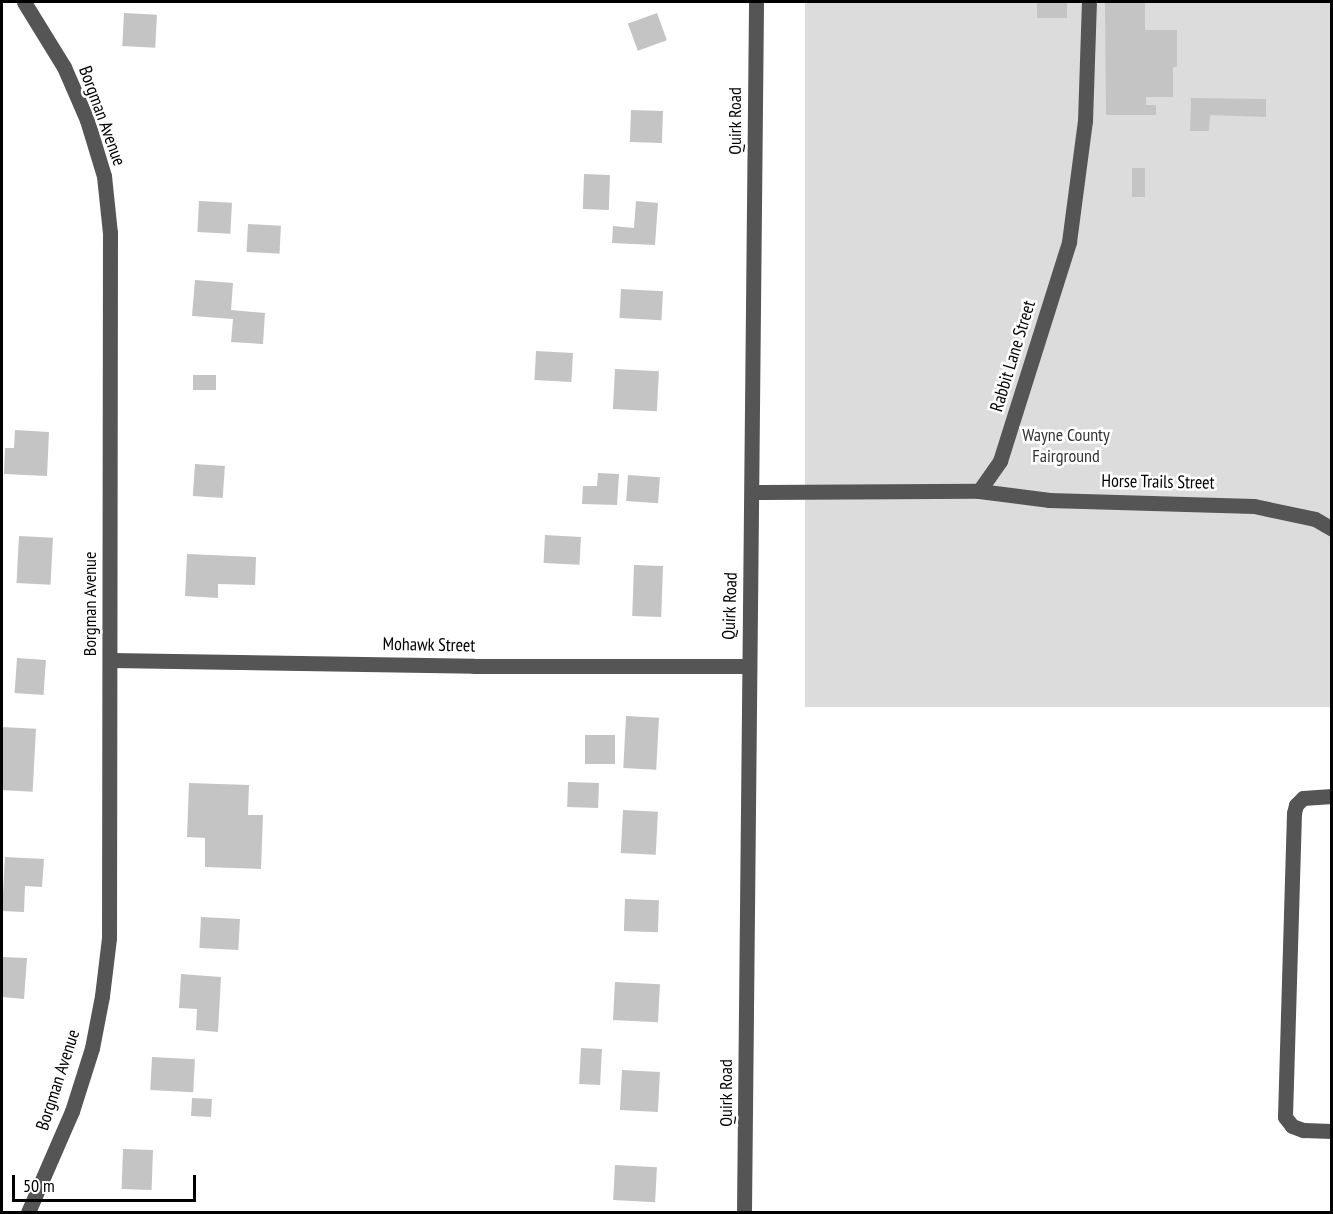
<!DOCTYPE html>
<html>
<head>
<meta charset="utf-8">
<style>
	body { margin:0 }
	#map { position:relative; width:1333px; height:1214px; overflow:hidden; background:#fff; font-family:"PT Sans Narrow",sans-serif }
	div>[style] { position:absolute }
	.green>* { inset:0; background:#dcdcdc; transform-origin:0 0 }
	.building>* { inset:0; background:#c4c4c4; transform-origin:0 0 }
	.minor>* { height:15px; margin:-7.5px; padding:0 7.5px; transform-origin:7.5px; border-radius:7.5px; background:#555 }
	span { translate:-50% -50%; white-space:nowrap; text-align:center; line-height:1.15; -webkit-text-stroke:5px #fff; paint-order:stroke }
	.street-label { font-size:18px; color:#000 }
	.park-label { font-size:18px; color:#333 }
	.frame { position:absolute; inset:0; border:3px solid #000; pointer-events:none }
	.scale { position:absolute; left:12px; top:1175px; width:184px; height:27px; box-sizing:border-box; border:3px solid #000; border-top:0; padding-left:8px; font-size:18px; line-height:21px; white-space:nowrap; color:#000; -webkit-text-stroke:4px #fff; paint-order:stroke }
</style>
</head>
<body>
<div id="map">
	<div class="green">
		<i style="left:805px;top:2px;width:526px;height:705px"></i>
	</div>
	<div class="building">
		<i style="left:1037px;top:2px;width:30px;height:16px"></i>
		<i style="clip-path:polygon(1105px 2px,1145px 2px,1145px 30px,1177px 30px,1177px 67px,1173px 67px,1173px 97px,1146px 97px,1146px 105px,1156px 105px,1156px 115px,1106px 115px)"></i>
		<i style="left:124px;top:13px;width:33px;height:33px;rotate:3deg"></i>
		<i style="left:657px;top:13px;width:29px;height:31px;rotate:70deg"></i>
		<i style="clip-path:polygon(1191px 98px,1266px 99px,1266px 117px,1210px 115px,1209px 131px,1190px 131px)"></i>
		<i style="left:631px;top:110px;width:32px;height:32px;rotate:2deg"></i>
		<i style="left:1132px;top:168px;width:13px;height:29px"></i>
		<i style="left:584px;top:174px;width:26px;height:35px;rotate:2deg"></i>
		<i style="left:199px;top:201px;width:33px;height:31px;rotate:3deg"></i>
		<i style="clip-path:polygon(636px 201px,658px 203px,655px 245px,612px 243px,613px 226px,634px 228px)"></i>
		<i style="left:248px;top:224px;width:33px;height:28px;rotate:3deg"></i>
		<i style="clip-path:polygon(195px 280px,233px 283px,231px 310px,265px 313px,263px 344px,231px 342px,233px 319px,192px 316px)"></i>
		<i style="left:621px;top:289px;width:42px;height:29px;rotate:3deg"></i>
		<i style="left:536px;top:351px;width:37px;height:29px;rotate:3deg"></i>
		<i style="left:615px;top:369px;width:44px;height:40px;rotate:3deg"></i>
		<i style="left:193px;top:375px;width:23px;height:15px"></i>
		<i style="clip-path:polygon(15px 430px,49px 432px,47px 476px,4px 474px,5px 448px,14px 448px)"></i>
		<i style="left:195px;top:464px;width:30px;height:32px;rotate:4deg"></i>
		<i style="clip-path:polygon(598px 473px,619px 474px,617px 505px,582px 504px,583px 486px,597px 486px)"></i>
		<i style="left:628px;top:475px;width:32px;height:26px;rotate:4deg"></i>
		<i style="left:545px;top:535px;width:36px;height:28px;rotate:3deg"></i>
		<i style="left:19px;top:536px;width:34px;height:47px;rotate:3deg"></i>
		<i style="clip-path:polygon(187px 554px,256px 557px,255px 585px,218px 584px,218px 598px,185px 596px)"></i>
		<i style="left:634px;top:565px;width:29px;height:51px;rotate:2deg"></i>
		<i style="left:17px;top:658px;width:29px;height:35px;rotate:4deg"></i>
		<i style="left:626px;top:716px;width:33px;height:52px;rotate:3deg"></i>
		<i style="left:2px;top:727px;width:34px;height:63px;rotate:3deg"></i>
		<i style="left:585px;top:735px;width:30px;height:29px"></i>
		<i style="left:568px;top:782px;width:31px;height:25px;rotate:2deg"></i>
		<i style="clip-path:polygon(189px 783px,249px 785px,248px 815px,263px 815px,261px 869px,205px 867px,205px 838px,187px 837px)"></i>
		<i style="left:623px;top:810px;width:35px;height:43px;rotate:3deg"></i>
		<i style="clip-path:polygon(5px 857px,44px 859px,42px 887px,25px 886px,24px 912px,2px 911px)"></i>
		<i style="left:625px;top:899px;width:34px;height:32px;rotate:2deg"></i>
		<i style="left:201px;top:917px;width:39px;height:31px;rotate:3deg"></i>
		<i style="clip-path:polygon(2px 957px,27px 958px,24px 999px,2px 997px)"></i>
		<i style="clip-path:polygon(181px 974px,221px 977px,218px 1032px,196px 1030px,197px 1009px,179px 1008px)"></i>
		<i style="left:615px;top:982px;width:45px;height:38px;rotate:3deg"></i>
		<i style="left:581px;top:1048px;width:21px;height:36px;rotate:3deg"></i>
		<i style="left:152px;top:1057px;width:43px;height:33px;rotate:3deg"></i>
		<i style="left:622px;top:1070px;width:38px;height:40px;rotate:3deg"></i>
		<i style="left:192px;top:1098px;width:20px;height:18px;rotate:3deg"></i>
		<i style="left:123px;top:1149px;width:30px;height:40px;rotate:2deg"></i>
		<i style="left:615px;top:1165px;width:42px;height:35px;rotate:3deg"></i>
	</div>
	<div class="minor">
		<i style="left:24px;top:2px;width:76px;rotate:58.4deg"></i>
		<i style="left:64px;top:67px;width:58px;rotate:66.5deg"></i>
		<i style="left:87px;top:120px;width:59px;rotate:73.1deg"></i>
		<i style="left:104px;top:176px;width:57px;rotate:84deg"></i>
		<i style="left:110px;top:233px;width:705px;rotate:90.08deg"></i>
		<i style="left:109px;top:938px;width:58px;rotate:96.9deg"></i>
		<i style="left:102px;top:996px;width:53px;rotate:100.9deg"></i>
		<i style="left:92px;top:1048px;width:66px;rotate:107.6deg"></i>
		<i style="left:72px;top:1111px;width:110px;rotate:113.5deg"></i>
		<i style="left:979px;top:491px;width:71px;rotate:7.3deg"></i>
		<i style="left:1049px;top:500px;width:205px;rotate:1.7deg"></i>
		<i style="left:1254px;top:506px;width:62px;rotate:12deg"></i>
		<i style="left:1315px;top:519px;width:20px;rotate:30deg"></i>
		<i style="left:753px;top:492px;width:226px;rotate:-0.3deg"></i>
		<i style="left:979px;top:491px;width:37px;rotate:-55deg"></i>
		<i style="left:1000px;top:461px;width:230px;rotate:-72.5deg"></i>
		<i style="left:1069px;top:242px;width:122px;rotate:-82.5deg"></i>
		<i style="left:1085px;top:121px;width:119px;rotate:-88.1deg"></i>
		<i style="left:110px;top:660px;width:364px;rotate:0.9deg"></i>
		<i style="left:474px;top:666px;width:274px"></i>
		<i style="left:1332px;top:796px;width:29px;rotate:176deg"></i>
		<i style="left:1303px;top:798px;width:10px;rotate:135deg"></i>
		<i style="left:1296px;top:805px;width:8px;rotate:104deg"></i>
		<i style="left:1294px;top:813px;width:304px;rotate:91.7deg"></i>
		<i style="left:1285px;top:1117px;width:11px;rotate:52deg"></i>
		<i style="left:1292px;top:1126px;width:12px;rotate:20deg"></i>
		<i style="left:1303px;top:1130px;width:29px;rotate:2deg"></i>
		<i style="left:744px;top:1212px;width:1210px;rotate:-89.43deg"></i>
	</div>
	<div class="street-label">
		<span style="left:102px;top:116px;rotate:70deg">Borgman Avenue</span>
		<span style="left:735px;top:121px;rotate:-90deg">Quirk Road</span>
		<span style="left:1013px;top:356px;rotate:-73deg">Rabbit Lane Street</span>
		<span style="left:1158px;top:482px;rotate:1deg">Horse Trails Street</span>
		<span style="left:90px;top:604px;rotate:-90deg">Borgman Avenue</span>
		<span style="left:730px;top:606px;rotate:-88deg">Quirk Road</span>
		<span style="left:429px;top:645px;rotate:1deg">Mohawk Street</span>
		<span style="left:58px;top:1080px;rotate:-72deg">Borgman Avenue</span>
		<span style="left:726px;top:1093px;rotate:-90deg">Quirk Road</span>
	</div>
	<div class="park-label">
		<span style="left:1066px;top:446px">Wayne County<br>Fairground</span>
	</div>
	<div class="frame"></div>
	<div class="scale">50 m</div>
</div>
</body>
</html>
